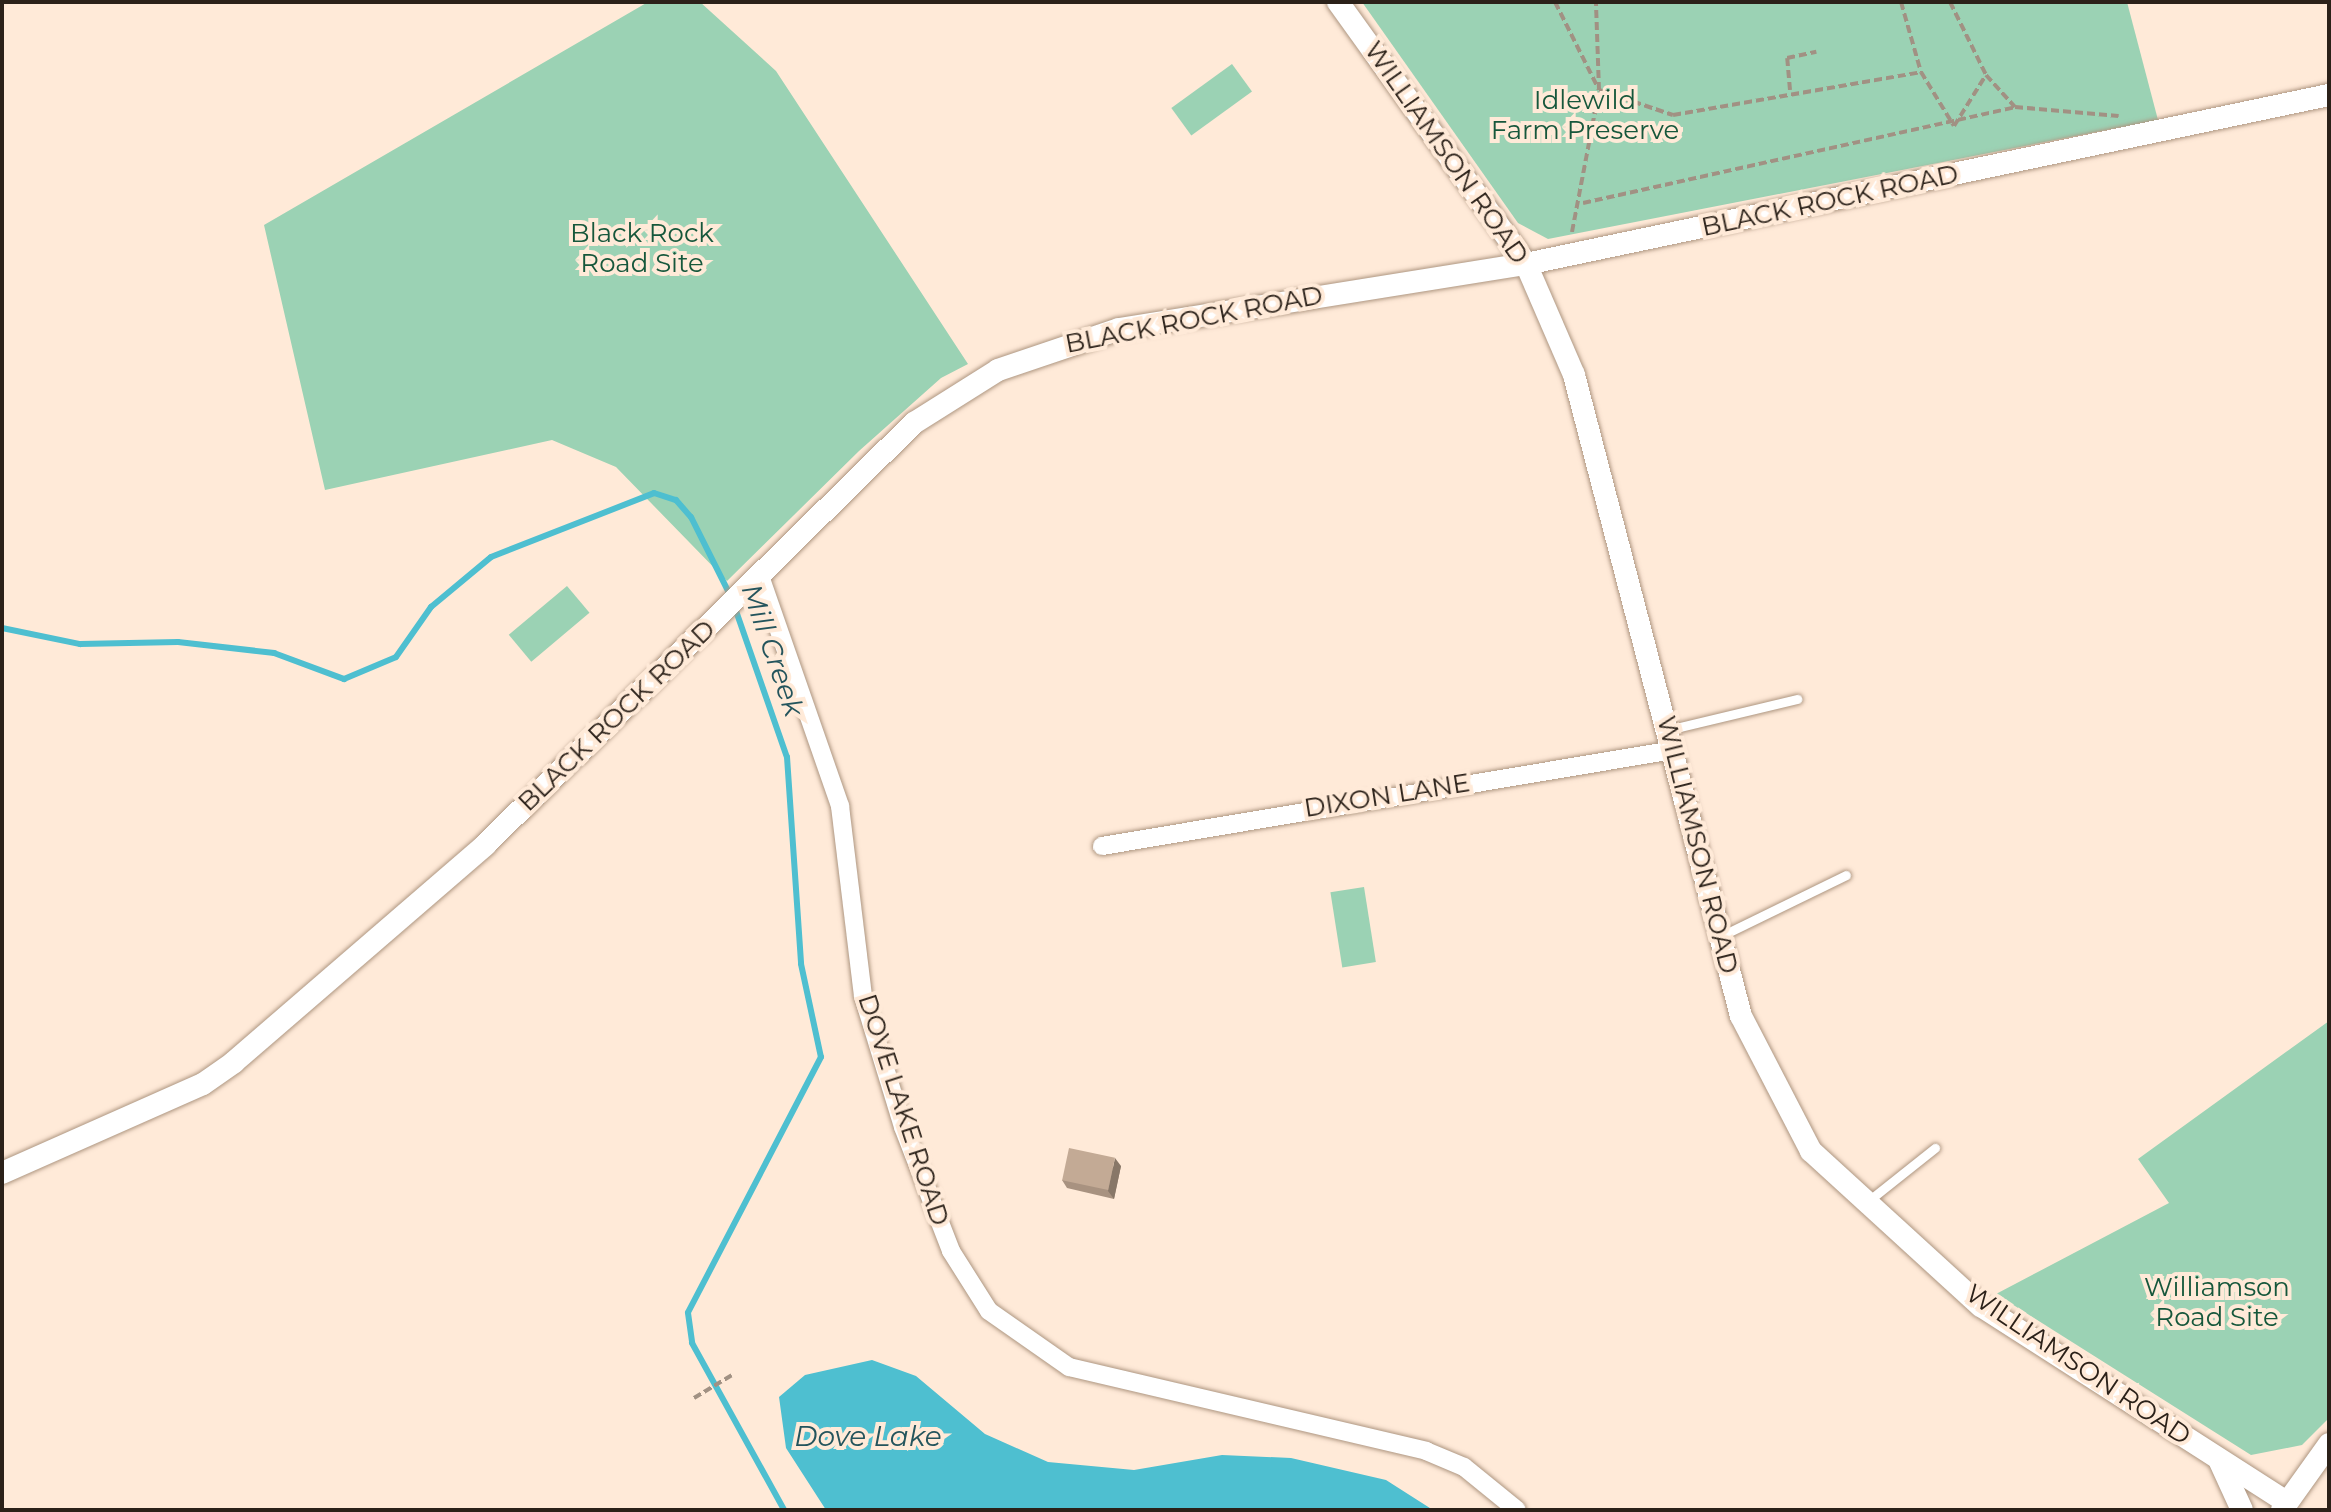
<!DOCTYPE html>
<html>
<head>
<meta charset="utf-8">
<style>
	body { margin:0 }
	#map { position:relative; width:2331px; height:1512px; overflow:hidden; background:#ffead8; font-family:Montserrat,sans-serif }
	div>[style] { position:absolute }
	.green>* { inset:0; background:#9bd2b4; transform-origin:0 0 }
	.water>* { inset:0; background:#4ebfd0 }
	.stream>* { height:6px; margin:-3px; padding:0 3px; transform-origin:3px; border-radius:3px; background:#4ebfd0 }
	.path>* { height:4px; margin-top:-2px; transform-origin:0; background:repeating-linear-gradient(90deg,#a19183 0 8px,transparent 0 12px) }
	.roads { filter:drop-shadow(0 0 2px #ae9681) drop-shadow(0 0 2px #ae9681) }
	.service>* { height:9px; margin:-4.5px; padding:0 4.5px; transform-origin:4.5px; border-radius:4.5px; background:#fff }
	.minor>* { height:18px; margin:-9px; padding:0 9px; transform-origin:9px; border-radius:9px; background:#fff }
	.tertiary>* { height:22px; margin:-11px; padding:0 11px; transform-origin:11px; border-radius:11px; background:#fff }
	.wall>* { inset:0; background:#a89280 }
	.shaded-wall>* { inset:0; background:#887768 }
	.building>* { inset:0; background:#c3aa95; transform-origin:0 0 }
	span { translate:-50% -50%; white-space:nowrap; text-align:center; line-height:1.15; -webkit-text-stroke:8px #ffead8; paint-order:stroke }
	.park-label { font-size:26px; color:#16573b }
	.street-label { font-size:26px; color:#2b2119 }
	.water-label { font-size:28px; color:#24545c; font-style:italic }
	.frame { position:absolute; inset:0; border:4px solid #2b2119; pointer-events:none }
</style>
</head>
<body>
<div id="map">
	<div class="green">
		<i style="clip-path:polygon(648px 2px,700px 2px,776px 71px,968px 364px,941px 378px,859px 451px,727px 581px,616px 467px,552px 440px,325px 490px,264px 225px)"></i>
		<i style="clip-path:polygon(1362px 2px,2127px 2px,2158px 120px,1548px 239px,1518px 223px)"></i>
		<i style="left:1232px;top:64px;width:34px;height:75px;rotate:54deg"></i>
		<i style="left:567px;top:586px;width:35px;height:76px;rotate:50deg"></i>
		<i style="left:1364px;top:887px;width:76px;height:34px;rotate:81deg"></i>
		<i style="clip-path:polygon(2329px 1021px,2329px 1418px,2302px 1445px,2251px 1455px,1996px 1294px,2169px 1203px,2138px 1159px)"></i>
	</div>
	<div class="water">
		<i style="clip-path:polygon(872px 1360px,916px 1376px,985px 1434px,1048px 1462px,1134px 1470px,1222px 1455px,1291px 1458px,1386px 1480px,1433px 1510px,826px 1510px,786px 1448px,779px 1397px,805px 1375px)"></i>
	</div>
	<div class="stream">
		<i style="left:735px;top:608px;width:158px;rotate:70.8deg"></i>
		<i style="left:787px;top:757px;width:207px;rotate:86.1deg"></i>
		<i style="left:801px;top:964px;width:95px;rotate:77.9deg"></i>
		<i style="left:821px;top:1057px;width:288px;rotate:117.5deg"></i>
		<i style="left:688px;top:1313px;width:30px;rotate:82deg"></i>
		<i style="left:692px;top:1343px;width:191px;rotate:61.1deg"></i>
		<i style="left:2px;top:628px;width:80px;rotate:11.6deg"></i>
		<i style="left:80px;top:644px;width:98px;rotate:-1.2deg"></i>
		<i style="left:178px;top:642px;width:97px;rotate:6.5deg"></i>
		<i style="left:274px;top:653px;width:75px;rotate:20.4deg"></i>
		<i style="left:344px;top:679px;width:56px;rotate:-22.9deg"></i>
		<i style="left:396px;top:657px;width:61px;rotate:-55deg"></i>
		<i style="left:431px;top:607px;width:78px;rotate:-39.8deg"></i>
		<i style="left:491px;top:557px;width:175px;rotate:-21.4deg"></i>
		<i style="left:654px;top:493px;width:23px;rotate:18deg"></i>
		<i style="left:676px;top:500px;width:23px;rotate:49deg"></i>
		<i style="left:691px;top:517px;width:89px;rotate:63.4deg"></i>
	</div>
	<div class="path">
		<i style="left:1555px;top:2px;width:98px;rotate:63.4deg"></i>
		<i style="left:1599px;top:90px;width:78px;rotate:18.7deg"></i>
		<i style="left:1673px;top:115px;width:252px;rotate:-9.8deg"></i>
		<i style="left:1921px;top:72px;width:63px;rotate:58.6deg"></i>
		<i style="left:1954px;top:126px;width:60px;rotate:-57.9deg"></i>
		<i style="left:1901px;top:2px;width:73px;rotate:74.1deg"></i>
		<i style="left:1950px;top:2px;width:81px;rotate:63.7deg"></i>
		<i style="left:1986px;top:75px;width:43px;rotate:47.8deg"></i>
		<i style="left:1790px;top:90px;width:32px;rotate:-95deg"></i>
		<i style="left:1787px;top:58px;width:30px;rotate:-12deg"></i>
		<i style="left:1583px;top:203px;width:443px;rotate:-12.5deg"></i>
		<i style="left:2015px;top:107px;width:104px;rotate:4.9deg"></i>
		<i style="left:1572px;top:232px;width:145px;rotate:-79.2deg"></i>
		<i style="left:1599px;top:90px;width:88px;rotate:-92deg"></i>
		<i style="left:694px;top:1398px;width:44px;rotate:-31.2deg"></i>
	</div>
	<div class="roads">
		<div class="service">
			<i style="left:1667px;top:730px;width:134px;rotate:-13.4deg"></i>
			<i style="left:1721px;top:936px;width:139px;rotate:-26deg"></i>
			<i style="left:1867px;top:1202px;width:87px;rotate:-38.5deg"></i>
		</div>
		<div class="minor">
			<i style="left:760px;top:576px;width:244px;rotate:70.8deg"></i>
			<i style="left:840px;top:806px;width:191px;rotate:83.1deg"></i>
			<i style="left:863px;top:996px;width:137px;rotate:73deg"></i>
			<i style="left:903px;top:1127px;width:133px;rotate:68.8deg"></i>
			<i style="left:951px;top:1251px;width:71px;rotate:57.7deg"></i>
			<i style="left:989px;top:1311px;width:98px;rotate:35deg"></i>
			<i style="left:1069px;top:1367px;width:367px;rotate:13.2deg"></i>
			<i style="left:1426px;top:1451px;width:41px;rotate:22.8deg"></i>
			<i style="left:1464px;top:1467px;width:68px;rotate:39.1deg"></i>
			<i style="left:1102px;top:846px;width:579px;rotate:-9.54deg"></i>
		</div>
		<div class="tertiary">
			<i style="left:1338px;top:2px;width:322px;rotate:54.3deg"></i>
			<i style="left:1526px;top:264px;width:121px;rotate:66.6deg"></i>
			<i style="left:1574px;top:375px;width:662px;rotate:75.4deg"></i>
			<i style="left:1741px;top:1016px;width:152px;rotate:62.6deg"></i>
			<i style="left:1811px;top:1151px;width:230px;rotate:42.4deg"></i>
			<i style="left:1981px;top:1306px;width:363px;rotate:32.7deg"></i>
			<i style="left:2px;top:1173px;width:220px;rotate:-23.9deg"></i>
			<i style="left:203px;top:1084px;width:38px;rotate:-35deg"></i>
			<i style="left:234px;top:1062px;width:332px;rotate:-40.8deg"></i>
			<i style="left:485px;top:845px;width:602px;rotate:-44.53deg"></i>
			<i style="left:914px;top:423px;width:99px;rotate:-32.2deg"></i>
			<i style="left:998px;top:370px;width:128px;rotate:-18.7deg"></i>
			<i style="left:1119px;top:329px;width:412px;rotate:-9.1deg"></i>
			<i style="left:1526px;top:264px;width:821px;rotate:-11.89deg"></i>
			<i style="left:2220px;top:1462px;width:53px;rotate:65.4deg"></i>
			<i style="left:2282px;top:1510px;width:81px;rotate:-54.5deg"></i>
		</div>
	</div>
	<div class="wall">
		<i style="clip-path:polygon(1121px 1166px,1114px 1199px,1067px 1188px,1062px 1180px)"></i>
	</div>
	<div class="shaded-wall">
		<i style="clip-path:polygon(1115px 1158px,1121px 1166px,1114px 1199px,1108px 1191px)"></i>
	</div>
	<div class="building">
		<i style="left:1069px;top:1148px;width:47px;height:33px;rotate:12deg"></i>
	</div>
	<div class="park-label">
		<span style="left:1585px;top:116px">Idlewild<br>Farm Preserve</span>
		<span style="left:642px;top:249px">Black Rock<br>Road Site</span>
		<span style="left:2217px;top:1303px">Williamson<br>Road Site</span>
	</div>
	<div class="street-label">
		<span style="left:1446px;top:153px;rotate:55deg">WILLIAMSON ROAD</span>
		<span style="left:1830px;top:201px;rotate:-12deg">BLACK ROCK ROAD</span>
		<span style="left:1194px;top:320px;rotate:-11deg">BLACK ROCK ROAD</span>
		<span style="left:617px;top:716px;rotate:-44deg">BLACK ROCK ROAD</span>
		<span style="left:1387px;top:796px;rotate:-9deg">DIXON LANE</span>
		<span style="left:1697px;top:845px;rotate:76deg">WILLIAMSON ROAD</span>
		<span style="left:903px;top:1110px;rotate:72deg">DOVE LAKE ROAD</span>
		<span style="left:2078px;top:1365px;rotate:34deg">WILLIAMSON ROAD</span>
	</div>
	<div class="water-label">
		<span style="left:773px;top:650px;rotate:71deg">Mill Creek</span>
		<span style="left:868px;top:1436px">Dove Lake</span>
	</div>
	<div class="frame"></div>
</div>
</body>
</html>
